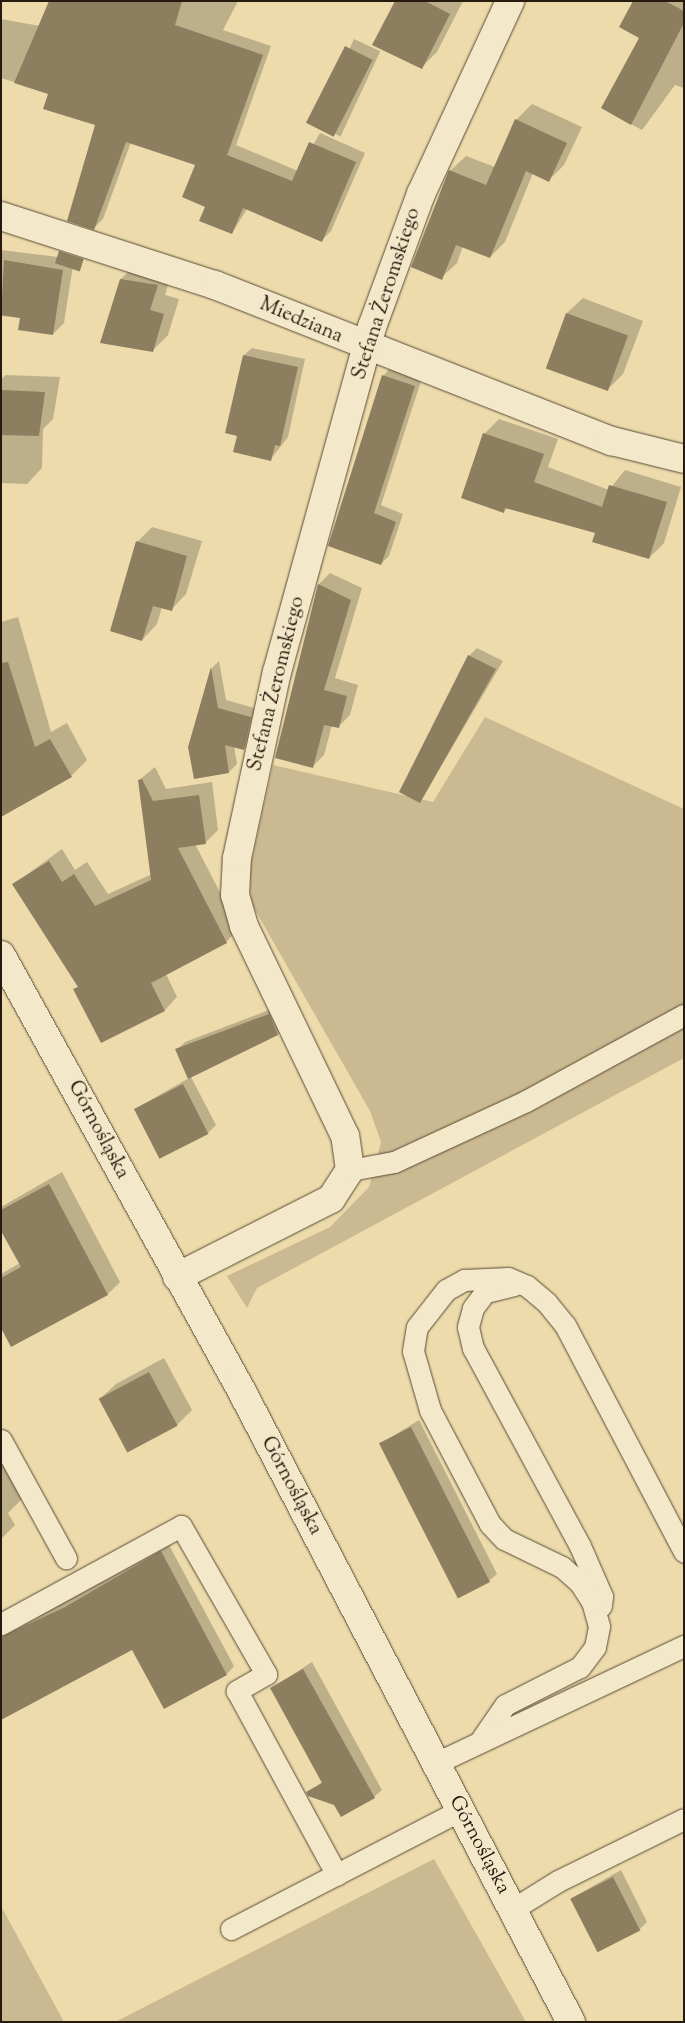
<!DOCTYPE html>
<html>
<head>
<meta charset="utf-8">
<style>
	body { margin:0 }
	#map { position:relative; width:685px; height:2023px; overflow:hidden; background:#eddbac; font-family:"Sorts Mill Goudy",serif }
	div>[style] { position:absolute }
	.green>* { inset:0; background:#cbba91 }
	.shadow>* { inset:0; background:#0003; transform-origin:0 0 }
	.building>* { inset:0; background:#8d7e60; transform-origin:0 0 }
	.roads { filter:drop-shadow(0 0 1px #584a35) drop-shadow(0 0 1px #584a35) }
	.service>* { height:21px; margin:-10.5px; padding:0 10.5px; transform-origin:10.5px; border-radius:10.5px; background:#f3e8c9 }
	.minor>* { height:28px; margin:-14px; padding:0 14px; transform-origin:14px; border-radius:14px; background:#f3e8c9 }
	.tertiary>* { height:28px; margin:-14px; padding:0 14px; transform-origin:14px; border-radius:14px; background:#f3e8c9 }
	span { translate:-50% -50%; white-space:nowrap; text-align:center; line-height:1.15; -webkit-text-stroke:4px #f3e8c9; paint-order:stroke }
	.street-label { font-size:20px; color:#26190d }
	.frame { position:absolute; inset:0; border:2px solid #26190d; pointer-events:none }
</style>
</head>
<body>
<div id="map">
	<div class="green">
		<i style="clip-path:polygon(485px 717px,684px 809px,684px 1058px,257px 1288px,247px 1308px,227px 1276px,330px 1227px,369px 1187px,381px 1142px,370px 1111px,251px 903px,250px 868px,273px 765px,433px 802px)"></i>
		<i style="clip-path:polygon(434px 1859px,526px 2022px,115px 2022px)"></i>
		<i style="clip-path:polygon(1px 1906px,64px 2022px,1px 2022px)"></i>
	</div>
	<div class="shadow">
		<i style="clip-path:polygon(50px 1px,238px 1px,223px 30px,271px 46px,236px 145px,298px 171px,320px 133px,365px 153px,331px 231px,321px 241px,247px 209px,232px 233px,206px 206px,197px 164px,131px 142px,103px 219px,94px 228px,96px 124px,50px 93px,1px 78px,1px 19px,40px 26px)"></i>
		<i style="clip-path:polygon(396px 1px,463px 1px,437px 52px,421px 68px)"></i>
		<i style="clip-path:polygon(634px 1px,684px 1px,684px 88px,675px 85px,642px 130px,602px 108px,641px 37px)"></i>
		<i style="left:354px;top:39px;width:29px;height:94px;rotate:25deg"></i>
		<i style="clip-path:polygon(532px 104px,582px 127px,564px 165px,549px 180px,533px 173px,505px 242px,490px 257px,463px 246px,457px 263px,441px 278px,450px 171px,466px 156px,495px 167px,516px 120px)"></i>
		<i style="clip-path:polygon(1px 250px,74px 259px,64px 323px,53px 334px,21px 318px,1px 316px)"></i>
		<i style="clip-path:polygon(136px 264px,172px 270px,165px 295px,179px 299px,168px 335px,153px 350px,121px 279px)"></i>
		<i style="clip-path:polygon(583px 298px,643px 321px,623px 374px,607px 390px,547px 367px,567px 313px)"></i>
		<i style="clip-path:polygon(252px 348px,305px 359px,288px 437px,270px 460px,244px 355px)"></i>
		<i style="clip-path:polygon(391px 367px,422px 378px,381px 505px,403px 514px,389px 556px,381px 564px,330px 545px,384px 375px)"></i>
		<i style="clip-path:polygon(6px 375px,60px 377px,53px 419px,43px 429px,42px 468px,27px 484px,1px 483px,1px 379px)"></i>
		<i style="clip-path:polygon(499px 419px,558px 439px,548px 467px,609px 490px,625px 470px,681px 487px,664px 543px,649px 558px,596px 532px,508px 507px,503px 512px,484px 434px)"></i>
		<i style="clip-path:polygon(152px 527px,202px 541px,186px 594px,171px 610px,162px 607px,157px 624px,142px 640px,137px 542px)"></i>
		<i style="clip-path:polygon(330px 573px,362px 588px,335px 678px,358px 685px,350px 715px,338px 727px,332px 725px,324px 755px,312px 767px,276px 757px,319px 584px)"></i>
		<i style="clip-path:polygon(18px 617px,51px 732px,67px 723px,87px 760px,71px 776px,1px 815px,1px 622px)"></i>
		<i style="clip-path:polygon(477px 648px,503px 661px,420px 802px,469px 656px)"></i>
		<i style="clip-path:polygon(219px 661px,226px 700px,258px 709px,252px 741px,244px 748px,234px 746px,237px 764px,229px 772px,190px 747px,212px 668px)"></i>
		<i style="clip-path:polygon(155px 767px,166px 789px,212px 782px,218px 830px,205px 843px,195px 844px,239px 929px,226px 942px,166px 974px,177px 997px,165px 1010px,102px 1041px,75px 990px,79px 986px,14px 884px,62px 849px,75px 870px,87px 862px,108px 894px,152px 874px,139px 780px)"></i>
		<i style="clip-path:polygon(277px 1007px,285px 1026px,278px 1034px,191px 1077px,216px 1125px,208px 1133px,135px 1109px,189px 1078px,177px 1050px,185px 1042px)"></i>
		<i style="clip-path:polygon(62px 1172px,120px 1282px,108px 1294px,12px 1345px,1px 1326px,1px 1274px,20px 1263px,1px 1228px,1px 1207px)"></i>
		<i style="clip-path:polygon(164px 1358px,192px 1410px,177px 1425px,100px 1399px,116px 1384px)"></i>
		<i style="clip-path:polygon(419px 1420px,497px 1574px,489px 1581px,380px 1444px)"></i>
		<i style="clip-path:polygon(1px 1460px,23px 1498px,8px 1513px,15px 1525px,1px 1539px)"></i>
		<i style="clip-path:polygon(169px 1545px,234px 1666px,227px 1674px,164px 1708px,132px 1648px,1px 1637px)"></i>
		<i style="clip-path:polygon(312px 1662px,382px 1790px,374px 1797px,335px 1804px,308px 1793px,323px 1781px,272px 1688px)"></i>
		<i style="clip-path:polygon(621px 1870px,647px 1922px,639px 1930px,572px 1898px)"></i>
	</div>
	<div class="building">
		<i style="clip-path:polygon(49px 1px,182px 1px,175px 25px,263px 55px,227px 155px,292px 181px,309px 142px,356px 162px,322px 242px,243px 208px,232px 234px,199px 221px,205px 207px,182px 197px,195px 165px,126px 142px,94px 230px,67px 221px,95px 125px,43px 109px,48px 94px,14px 83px)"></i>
		<i style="clip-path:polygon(395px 1px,425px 1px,450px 14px,422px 69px,372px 45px)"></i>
		<i style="clip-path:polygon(633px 1px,665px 1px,684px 11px,684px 23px,631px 125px,601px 108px,639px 38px,619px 27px)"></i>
		<i style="left:345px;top:46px;width:31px;height:86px;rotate:27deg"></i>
		<i style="clip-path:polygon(515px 119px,567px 143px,549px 182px,526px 171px,490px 258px,456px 245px,442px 280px,411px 267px,449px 170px,486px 185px)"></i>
		<i style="left:59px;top:251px;width:26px;height:13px;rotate:18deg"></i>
		<i style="clip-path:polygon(4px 260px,63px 270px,53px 335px,18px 330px,20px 318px,1px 315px)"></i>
		<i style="clip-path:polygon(120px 279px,158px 285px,150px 310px,164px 314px,153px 352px,100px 343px)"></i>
		<i style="left:566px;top:313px;width:66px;height:59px;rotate:20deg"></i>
		<i style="clip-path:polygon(243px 355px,298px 367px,280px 446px,275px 445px,271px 461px,233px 452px,237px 436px,225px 433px)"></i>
		<i style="clip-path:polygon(382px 375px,415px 386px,374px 513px,396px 522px,381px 565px,328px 546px)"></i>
		<i style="clip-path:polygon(1px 390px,45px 392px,39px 436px,1px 435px)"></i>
		<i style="clip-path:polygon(483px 433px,544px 454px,534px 482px,602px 507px,609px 485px,667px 502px,649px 559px,592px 542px,595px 533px,505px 508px,504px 513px,461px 498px)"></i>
		<i style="clip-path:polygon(136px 541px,187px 556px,172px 611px,153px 606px,142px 641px,110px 631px)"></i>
		<i style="clip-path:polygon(318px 584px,351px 600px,324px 690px,347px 696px,339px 728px,324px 725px,313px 768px,275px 758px)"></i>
		<i style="clip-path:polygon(468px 655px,496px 669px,420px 803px,399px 792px)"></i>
		<i style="clip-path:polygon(8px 662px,35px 747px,50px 739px,72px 777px,1px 817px,1px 663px)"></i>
		<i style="clip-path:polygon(211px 667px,218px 708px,251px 717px,244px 750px,225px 745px,229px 773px,194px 779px,188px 747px)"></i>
		<i style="clip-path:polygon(142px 779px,153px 801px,199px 795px,206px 844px,178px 848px,227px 943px,151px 983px,165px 1011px,101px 1043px,73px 989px,78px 987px,12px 884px,49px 861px,62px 882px,74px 874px,95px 906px,151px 880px,138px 780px)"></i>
		<i style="clip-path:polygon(269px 1014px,278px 1035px,188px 1079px,175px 1049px)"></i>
		<i style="left:183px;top:1084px;width:56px;height:55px;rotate:63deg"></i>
		<i style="clip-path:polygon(49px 1184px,108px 1295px,11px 1347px,1px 1328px,1px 1278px,21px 1267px,1px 1231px,1px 1210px)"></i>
		<i style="left:149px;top:1372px;width:61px;height:57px;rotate:62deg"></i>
		<i style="left:411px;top:1427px;width:174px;height:36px;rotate:63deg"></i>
		<i style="clip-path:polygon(161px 1551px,227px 1675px,164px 1709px,132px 1650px,1px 1720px,1px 1637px,65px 1607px)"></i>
		<i style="clip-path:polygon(303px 1669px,375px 1798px,341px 1817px,334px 1805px,308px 1796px,306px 1792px,322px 1783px,270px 1688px)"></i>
		<i style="left:613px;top:1877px;width:60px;height:48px;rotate:63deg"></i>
	</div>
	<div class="roads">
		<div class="service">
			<i style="left:350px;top:1170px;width:45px;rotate:-10.3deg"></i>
			<i style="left:394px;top:1162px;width:145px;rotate:-24.8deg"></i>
			<i style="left:526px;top:1101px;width:180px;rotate:-28.6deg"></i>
			<i style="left:514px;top:1285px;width:30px;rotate:166deg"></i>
			<i style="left:485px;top:1292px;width:20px;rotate:127deg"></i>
			<i style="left:473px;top:1308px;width:20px;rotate:105deg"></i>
			<i style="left:468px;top:1327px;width:22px;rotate:77deg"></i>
			<i style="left:473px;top:1348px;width:225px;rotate:61.6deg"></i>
			<i style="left:580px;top:1546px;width:55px;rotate:66.3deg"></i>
			<i style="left:602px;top:1596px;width:10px;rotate:96deg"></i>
			<i style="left:1px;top:1440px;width:135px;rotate:61.2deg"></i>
			<i style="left:1px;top:1624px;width:205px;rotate:-28.6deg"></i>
			<i style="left:181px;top:1526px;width:171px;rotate:60.1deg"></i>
			<i style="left:266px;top:1674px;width:34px;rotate:150deg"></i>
			<i style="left:237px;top:1691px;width:209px;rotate:61.5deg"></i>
			<i style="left:481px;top:1740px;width:42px;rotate:-55.6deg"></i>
			<i style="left:505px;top:1705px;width:84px;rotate:-26.9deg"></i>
			<i style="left:580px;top:1667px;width:25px;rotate:-53deg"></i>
			<i style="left:595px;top:1647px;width:21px;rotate:-79deg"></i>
			<i style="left:599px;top:1626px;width:25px;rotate:-106deg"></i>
			<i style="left:592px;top:1602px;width:22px;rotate:-122deg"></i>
			<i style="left:580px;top:1583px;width:24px;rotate:-138deg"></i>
			<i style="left:562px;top:1567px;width:64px;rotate:-154.2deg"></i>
			<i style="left:504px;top:1539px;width:21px;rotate:-133deg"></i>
			<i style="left:490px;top:1524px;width:129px;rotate:-117.8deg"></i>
			<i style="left:430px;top:1410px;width:61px;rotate:-106.1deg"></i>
			<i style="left:413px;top:1351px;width:24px;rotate:-81deg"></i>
			<i style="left:417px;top:1327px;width:47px;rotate:-51.9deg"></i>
			<i style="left:446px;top:1290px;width:21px;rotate:-29deg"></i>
			<i style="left:464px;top:1280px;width:44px;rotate:-2.6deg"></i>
			<i style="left:508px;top:1278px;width:21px;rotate:23deg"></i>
			<i style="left:527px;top:1286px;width:26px;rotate:40deg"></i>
			<i style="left:547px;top:1303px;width:28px;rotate:51deg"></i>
			<i style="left:565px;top:1325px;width:256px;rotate:62.3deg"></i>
			<i style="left:436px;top:1763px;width:274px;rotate:-25.3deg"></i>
			<i style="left:513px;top:1909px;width:53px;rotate:-31.9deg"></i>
			<i style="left:558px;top:1881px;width:140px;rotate:-26.2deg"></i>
			<i style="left:231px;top:1929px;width:259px;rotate:-27.4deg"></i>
		</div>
		<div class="minor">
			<i style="left:1px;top:216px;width:225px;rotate:17.9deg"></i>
			<i style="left:215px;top:285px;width:427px;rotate:21.5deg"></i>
			<i style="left:612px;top:441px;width:74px;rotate:14deg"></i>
			<i style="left:177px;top:1277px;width:173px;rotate:-26.9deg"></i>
			<i style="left:331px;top:1199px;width:35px;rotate:-57deg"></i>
			<i style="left:350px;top:1170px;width:34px;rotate:-98deg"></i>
			<i style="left:345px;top:1136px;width:233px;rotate:-115.7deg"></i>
			<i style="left:244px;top:926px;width:32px;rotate:-106deg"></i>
			<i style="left:235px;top:895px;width:37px;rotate:-87deg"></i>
			<i style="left:237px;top:858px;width:190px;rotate:-77.9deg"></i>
			<i style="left:277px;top:672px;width:358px;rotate:-74.6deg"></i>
			<i style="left:372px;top:327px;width:142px;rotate:-69.8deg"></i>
			<i style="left:421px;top:194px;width:213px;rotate:-65.2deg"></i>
		</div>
		<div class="tertiary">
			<i style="left:1px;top:955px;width:490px;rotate:61.1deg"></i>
			<i style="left:238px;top:1384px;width:720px;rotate:62.44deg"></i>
		</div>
	</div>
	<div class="street-label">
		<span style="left:387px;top:294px;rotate:-72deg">Stefana Żeromskiego</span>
		<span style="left:301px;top:321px;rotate:23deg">Miedziana</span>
		<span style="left:277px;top:684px;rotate:-76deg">Stefana Żeromskiego</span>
		<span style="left:98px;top:1130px;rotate:62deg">Górnośląska</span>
		<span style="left:291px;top:1486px;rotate:62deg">Górnośląska</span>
		<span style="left:479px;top:1845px;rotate:62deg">Górnośląska</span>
	</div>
	<div class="frame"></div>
</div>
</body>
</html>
